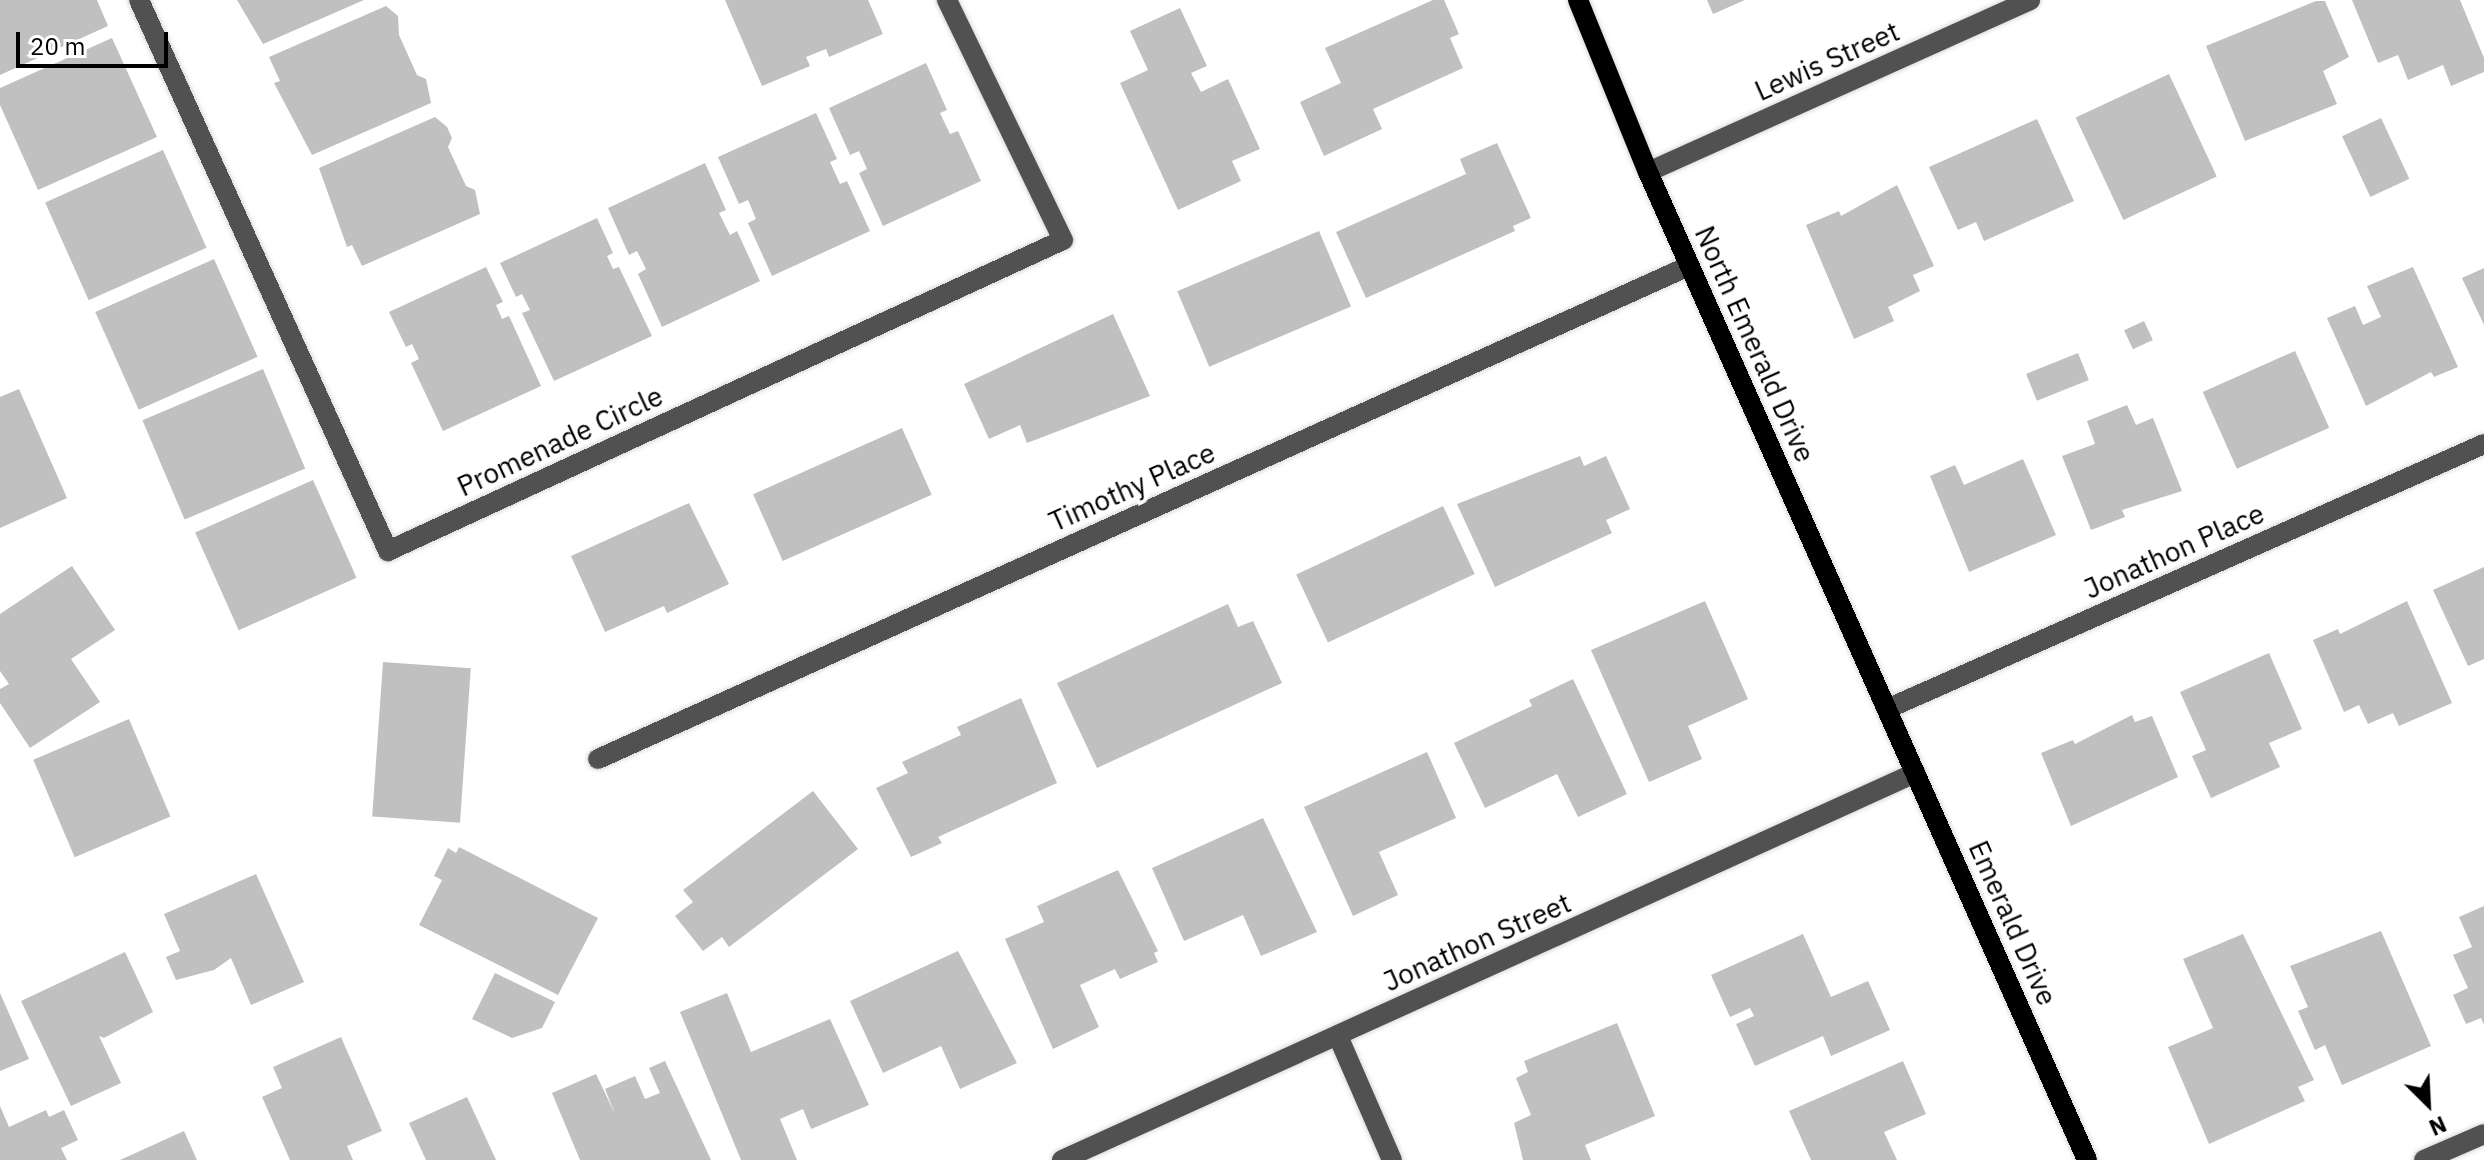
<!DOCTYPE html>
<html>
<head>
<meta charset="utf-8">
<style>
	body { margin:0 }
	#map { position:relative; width:2484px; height:1160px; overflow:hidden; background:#fff; font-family:"IBM Plex Sans",sans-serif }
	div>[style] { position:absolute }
	.building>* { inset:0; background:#c0c0c0; transform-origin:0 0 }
	.roads { filter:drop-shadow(0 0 2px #dbdbdb) drop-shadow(0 0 2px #dbdbdb) }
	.minor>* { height:20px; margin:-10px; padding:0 10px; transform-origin:10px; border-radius:10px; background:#515151 }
	.major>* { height:20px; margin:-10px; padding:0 10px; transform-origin:10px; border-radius:10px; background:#000 }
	span { translate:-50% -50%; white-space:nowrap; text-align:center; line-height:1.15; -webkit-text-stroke:8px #fff; paint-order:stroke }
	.street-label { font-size:28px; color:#000 }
	.north { position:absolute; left:2388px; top:1064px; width:80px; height:80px; -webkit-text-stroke:6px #fff; paint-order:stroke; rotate:156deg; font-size:22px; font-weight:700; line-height:32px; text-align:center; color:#000 }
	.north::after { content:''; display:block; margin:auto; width:28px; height:36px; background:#000; clip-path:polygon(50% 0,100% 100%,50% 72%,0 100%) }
	.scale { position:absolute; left:16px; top:32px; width:152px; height:36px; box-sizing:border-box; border:4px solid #000; border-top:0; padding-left:10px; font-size:24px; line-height:28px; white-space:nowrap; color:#000; -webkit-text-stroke:6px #fff; paint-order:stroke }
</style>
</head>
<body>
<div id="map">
	<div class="building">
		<i style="clip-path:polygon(0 0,97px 0,108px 26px,0 75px)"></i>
		<i style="clip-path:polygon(237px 0,364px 0,263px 44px)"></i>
		<i style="clip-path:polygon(725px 0,868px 0,883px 34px,829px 57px,826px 49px,806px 57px,810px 66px,762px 86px)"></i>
		<i style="clip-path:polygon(1433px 0,1444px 0,1459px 34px,1450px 38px,1463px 68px,1373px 109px,1382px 129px,1324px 156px,1300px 102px,1341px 83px,1325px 48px)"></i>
		<i style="clip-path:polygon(1707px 0,1745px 0,1713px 14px)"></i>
		<i style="clip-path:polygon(2352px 0,2460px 0,2484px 58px,2484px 72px,2451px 86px,2443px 65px,2408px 80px,2398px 55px,2378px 63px)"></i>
		<i style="clip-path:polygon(2316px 1px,2325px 1px,2349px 57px,2323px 71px,2337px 104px,2245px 141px,2206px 46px)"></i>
		<i style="clip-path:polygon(386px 6px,398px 16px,399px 35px,417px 75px,426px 79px,431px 103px,312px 155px,274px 83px,280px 81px,269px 57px)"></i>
		<i style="clip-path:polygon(1180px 8px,1207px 66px,1191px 73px,1201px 92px,1228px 79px,1260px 149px,1232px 161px,1241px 181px,1178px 210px,1120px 83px,1148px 70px,1130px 31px)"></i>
		<i style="clip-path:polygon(112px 38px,157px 137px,38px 190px,0 105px,0 88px)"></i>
		<i style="clip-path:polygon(926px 63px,947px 110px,940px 113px,950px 134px,958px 131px,981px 181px,883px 226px,859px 173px,867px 169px,859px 151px,850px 155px,829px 108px)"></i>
		<i style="left:2169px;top:74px;width:113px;height:103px;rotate:65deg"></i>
		<i style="clip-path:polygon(816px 113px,837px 159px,830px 162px,840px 184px,847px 181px,870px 231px,772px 276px,748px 223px,756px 219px,748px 200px,739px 204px,718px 157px)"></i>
		<i style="clip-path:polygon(435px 117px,447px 127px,452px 138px,448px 147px,466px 186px,475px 190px,480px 214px,362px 266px,352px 245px,347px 247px,319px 168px)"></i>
		<i style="left:2381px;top:118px;width:67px;height:43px;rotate:65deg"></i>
		<i style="clip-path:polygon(2037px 119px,2074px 201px,1984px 241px,1976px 222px,1958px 230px,1929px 167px)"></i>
		<i style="clip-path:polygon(1497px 143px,1531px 218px,1513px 226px,1515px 231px,1366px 298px,1336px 232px,1466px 174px,1460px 159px)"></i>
		<i style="left:163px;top:150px;width:107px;height:129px;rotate:66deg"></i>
		<i style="clip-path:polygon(705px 163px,726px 210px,719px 213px,730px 235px,737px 231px,760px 281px,662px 327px,638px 274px,646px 269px,637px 251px,629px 255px,608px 208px)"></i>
		<i style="clip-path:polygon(1897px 185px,1934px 266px,1913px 275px,1920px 291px,1888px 307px,1894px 321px,1854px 339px,1806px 225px,1839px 211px,1841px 216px)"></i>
		<i style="clip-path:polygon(597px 218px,613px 253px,607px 256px,613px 269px,619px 267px,652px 336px,554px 381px,522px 313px,530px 310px,522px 294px,516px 297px,500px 263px)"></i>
		<i style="left:1319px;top:231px;width:82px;height:154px;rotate:67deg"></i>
		<i style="left:214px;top:259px;width:107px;height:130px;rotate:66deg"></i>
		<i style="clip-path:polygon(486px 267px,503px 302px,496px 305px,502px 319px,509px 316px,541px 386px,443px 431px,411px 363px,419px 359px,412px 344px,406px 347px,389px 312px)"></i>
		<i style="clip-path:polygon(2413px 267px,2458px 367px,2434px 377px,2431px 372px,2366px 406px,2327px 318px,2355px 306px,2363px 325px,2381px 317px,2367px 286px)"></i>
		<i style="clip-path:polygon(2484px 268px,2484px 325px,2462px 278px)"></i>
		<i style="clip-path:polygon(1113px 314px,1150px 396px,1027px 443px,1020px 425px,989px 439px,964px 384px)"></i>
		<i style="left:2144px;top:321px;width:21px;height:22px;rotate:65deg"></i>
		<i style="left:2295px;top:351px;width:84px;height:101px;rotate:66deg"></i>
		<i style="left:2078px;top:353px;width:29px;height:56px;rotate:68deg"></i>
		<i style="left:263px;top:369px;width:108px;height:131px;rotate:67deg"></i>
		<i style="clip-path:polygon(19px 389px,67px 498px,0 528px,0 397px)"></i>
		<i style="clip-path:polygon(2127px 405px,2136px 425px,2153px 418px,2182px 491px,2122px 510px,2125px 517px,2091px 530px,2062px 456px,2095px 444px,2087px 421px)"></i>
		<i style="left:902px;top:428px;width:73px;height:163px;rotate:66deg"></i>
		<i style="clip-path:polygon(1580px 456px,1584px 466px,1606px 456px,1630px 509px,1606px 520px,1612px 533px,1495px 587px,1457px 504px)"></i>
		<i style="clip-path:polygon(2023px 459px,2056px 535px,1969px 572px,1930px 476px,1955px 465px,1964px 485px)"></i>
		<i style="left:313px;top:480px;width:107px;height:129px;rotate:66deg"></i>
		<i style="clip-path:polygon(689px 503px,729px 584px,667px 613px,664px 606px,605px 632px,571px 556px)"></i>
		<i style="left:1443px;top:506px;width:75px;height:162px;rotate:65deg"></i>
		<i style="clip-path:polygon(72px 566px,115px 630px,71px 659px,100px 702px,30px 748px,0 703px,0 689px,9px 684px,0 671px,0 614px)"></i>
		<i style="clip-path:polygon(2484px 567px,2484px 659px,2468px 666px,2433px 590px)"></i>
		<i style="clip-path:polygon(1705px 601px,1748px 699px,1688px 726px,1702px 759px,1649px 782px,1591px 650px)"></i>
		<i style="clip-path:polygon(2407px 601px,2452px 703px,2399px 726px,2393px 713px,2368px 724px,2359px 705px,2344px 712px,2313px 640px,2338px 629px,2340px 634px)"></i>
		<i style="clip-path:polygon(1228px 604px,1238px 627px,1253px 621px,1282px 683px,1097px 768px,1057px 683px)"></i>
		<i style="clip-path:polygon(2269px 653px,2302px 729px,2269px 743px,2280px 767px,2211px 798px,2192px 756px,2206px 750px,2180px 692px)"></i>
		<i style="left:383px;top:662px;width:88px;height:155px;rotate:4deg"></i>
		<i style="clip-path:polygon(1573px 679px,1627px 794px,1578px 817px,1557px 774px,1485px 808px,1454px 743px,1532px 706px,1529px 700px)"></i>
		<i style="clip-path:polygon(1021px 698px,1057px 783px,938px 837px,942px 843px,911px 857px,876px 788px,908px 773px,902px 762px,961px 735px,957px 727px)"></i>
		<i style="clip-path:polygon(2132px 715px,2135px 722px,2152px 716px,2178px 777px,2071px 826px,2041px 753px,2073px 740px,2075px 744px)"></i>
		<i style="left:129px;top:719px;width:106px;height:104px;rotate:67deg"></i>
		<i style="clip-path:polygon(1427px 752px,1456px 818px,1379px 852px,1398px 895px,1353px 916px,1304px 807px)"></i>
		<i style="clip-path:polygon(813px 791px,858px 849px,729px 947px,722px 937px,703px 951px,675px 916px,693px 902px,683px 890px)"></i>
		<i style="clip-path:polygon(1263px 818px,1317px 932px,1261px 956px,1243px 915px,1184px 941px,1152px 868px)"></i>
		<i style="clip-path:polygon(459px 847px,598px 918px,558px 995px,419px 925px,442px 880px,434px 876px,448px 848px,456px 853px)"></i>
		<i style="clip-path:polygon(1118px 870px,1158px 951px,1154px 953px,1158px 962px,1120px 979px,1115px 969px,1080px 985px,1099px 1027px,1053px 1049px,1005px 939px,1044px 922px,1037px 906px)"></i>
		<i style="clip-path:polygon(256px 874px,304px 982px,251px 1005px,231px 958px,214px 970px,176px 980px,166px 957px,180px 951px,164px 914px)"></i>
		<i style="clip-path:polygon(2484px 906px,2484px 1025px,2481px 1018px,2466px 1024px,2453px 995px,2468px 988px,2453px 955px,2472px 947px,2459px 917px)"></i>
		<i style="clip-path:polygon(2381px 931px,2431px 1046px,2342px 1085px,2325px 1045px,2315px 1050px,2298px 1011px,2308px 1007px,2290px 966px)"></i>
		<i style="clip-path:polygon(1803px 934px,1831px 997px,1868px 981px,1890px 1030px,1831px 1056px,1823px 1036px,1755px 1066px,1736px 1024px,1754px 1016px,1750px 1008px,1730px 1017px,1711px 975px)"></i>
		<i style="clip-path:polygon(2243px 934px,2314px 1080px,2298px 1087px,2305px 1101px,2209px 1144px,2168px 1047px,2213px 1028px,2183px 959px)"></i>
		<i style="clip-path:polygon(958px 951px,1017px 1063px,960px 1089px,941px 1046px,883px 1073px,850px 1001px)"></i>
		<i style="clip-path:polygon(125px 952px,153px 1012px,104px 1038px,99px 1036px,121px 1083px,71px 1106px,21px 1001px)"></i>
		<i style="clip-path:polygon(495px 973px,555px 1002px,542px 1028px,512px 1038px,472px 1019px)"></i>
		<i style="clip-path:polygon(0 993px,29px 1059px,0 1071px)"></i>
		<i style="clip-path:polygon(727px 993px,751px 1052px,830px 1019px,869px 1105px,811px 1129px,803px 1109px,780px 1119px,797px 1160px,741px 1160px,680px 1012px)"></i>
		<i style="clip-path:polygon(1617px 1023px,1655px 1116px,1585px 1145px,1591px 1160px,1523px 1160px,1514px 1123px,1531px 1115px,1516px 1078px,1528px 1072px,1524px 1061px)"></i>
		<i style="clip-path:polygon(341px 1037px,382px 1131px,347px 1146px,353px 1160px,290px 1160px,262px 1097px,282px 1088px,273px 1067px)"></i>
		<i style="clip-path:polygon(665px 1061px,711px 1160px,580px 1160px,552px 1093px,596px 1074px,615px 1114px,605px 1089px,635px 1076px,645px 1099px,660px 1093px,649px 1068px)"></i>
		<i style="clip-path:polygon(1903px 1061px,1926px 1114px,1884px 1132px,1897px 1160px,1811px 1160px,1789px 1111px)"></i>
		<i style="clip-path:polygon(467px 1097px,496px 1160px,426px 1160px,409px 1123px)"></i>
		<i style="clip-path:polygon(0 1106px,9px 1127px,46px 1110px,49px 1117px,64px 1110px,78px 1140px,61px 1148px,67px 1160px,0 1160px)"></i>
		<i style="clip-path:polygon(184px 1131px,197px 1160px,120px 1160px)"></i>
	</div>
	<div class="roads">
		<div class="minor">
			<i style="left:139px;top:0;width:605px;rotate:65.68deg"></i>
			<i style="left:388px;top:551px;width:743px;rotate:-24.74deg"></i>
			<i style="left:1063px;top:240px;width:267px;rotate:-115.8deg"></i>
			<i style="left:1648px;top:172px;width:419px;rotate:-24.2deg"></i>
			<i style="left:1887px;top:709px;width:653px;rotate:-23.94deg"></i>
			<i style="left:598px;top:759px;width:1197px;rotate:-24.32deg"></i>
			<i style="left:1338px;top:1036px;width:135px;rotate:66.5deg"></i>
			<i style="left:1062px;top:1160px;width:937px;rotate:-24.4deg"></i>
			<i style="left:2424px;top:1160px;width:65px;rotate:-23.4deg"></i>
		</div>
		<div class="major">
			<i style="left:1578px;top:0;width:186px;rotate:67.9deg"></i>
			<i style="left:1648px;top:172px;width:1081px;rotate:66.04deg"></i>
		</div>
	</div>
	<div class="street-label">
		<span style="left:1827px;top:61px;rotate:-24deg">Lewis Street</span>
		<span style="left:1755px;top:344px;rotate:66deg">North Emerald Drive</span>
		<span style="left:560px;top:441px;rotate:-25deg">Promenade Circle</span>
		<span style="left:1132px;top:487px;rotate:-24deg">Timothy Place</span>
		<span style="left:2174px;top:551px;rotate:-24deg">Jonathon Place</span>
		<span style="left:2013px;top:923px;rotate:66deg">Emerald Drive</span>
		<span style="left:1477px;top:942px;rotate:-24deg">Jonathon Street</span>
	</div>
	<div class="north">N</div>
	<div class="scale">20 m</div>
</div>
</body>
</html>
